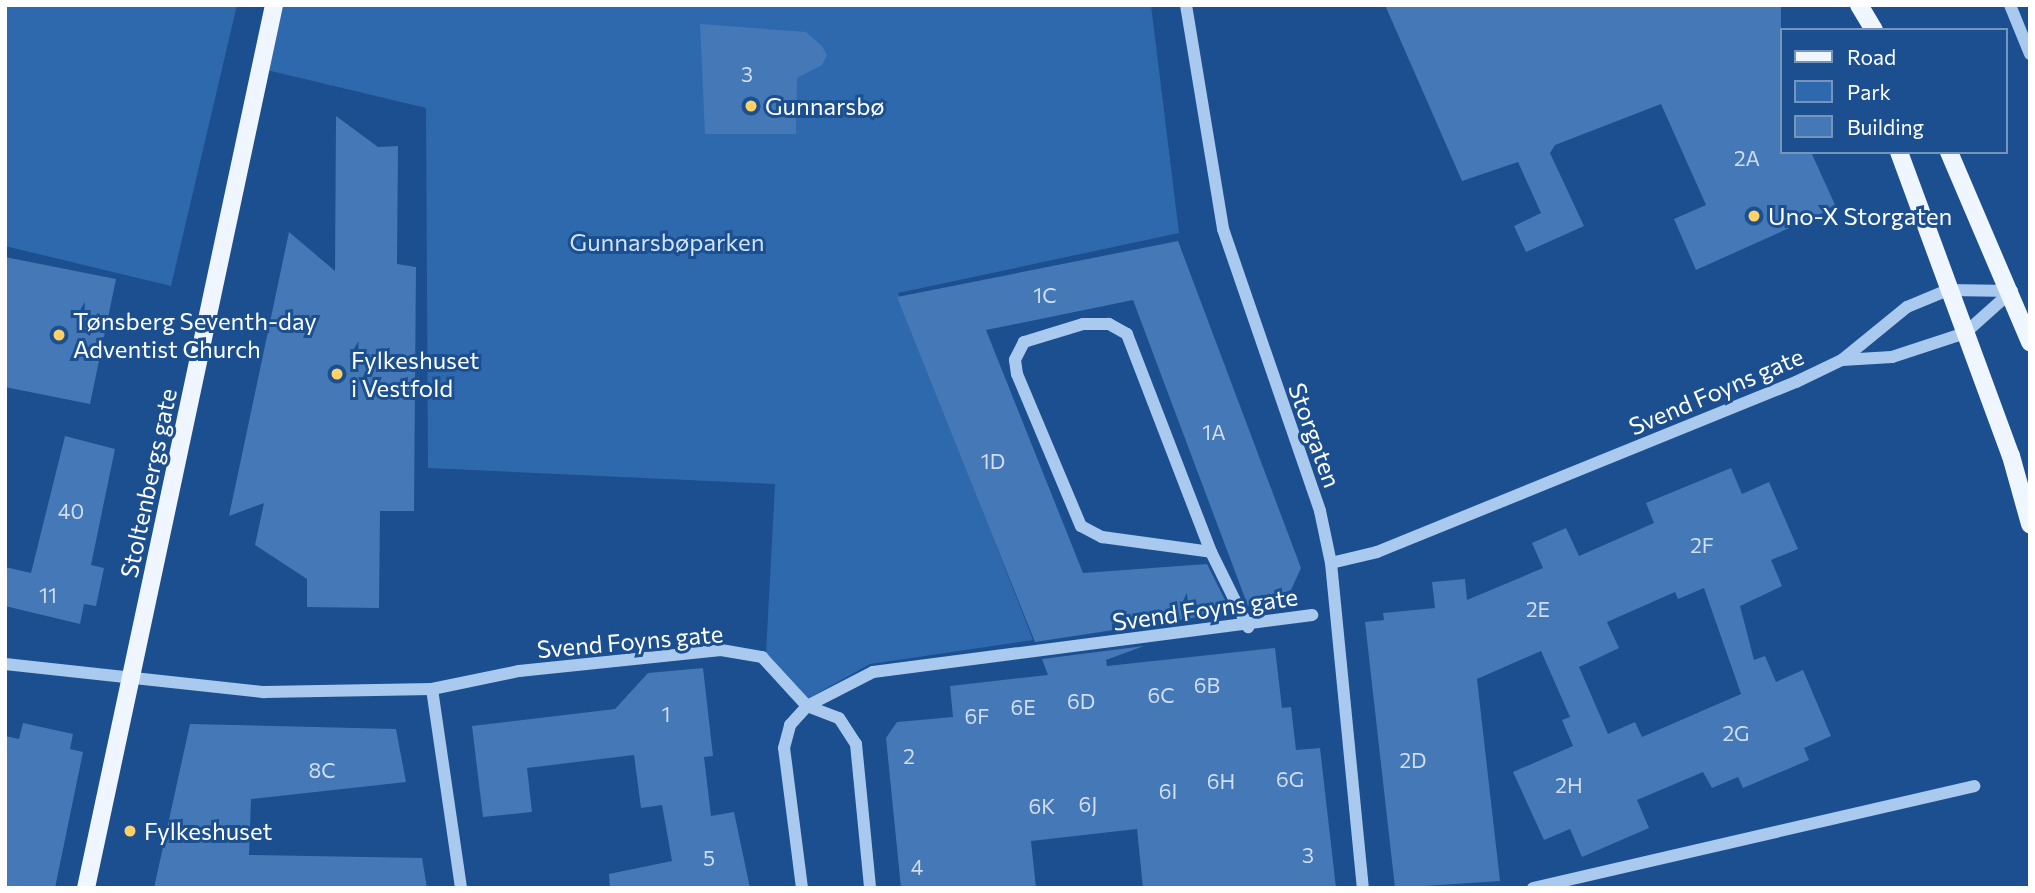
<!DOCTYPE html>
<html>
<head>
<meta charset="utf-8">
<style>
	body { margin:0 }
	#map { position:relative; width:2035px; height:893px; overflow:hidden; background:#1b4f8f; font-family:Commissioner,sans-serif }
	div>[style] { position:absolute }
	.green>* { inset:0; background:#2e69ad }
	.building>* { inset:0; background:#4478b7 }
	.minor>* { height:12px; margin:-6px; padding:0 6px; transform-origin:6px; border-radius:6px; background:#a9c9ee }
	.major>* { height:18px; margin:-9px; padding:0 9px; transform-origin:9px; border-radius:9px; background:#f0f6ff }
	.dots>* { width:19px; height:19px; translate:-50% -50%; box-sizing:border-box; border:4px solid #1b4f8f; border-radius:50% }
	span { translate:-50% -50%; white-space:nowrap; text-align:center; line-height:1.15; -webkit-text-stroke:6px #1b4f8f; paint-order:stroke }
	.number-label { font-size:21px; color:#d0dded }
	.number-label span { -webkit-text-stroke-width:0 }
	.poi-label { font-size:24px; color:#fff }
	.left { translate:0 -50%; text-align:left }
	.park-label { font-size:24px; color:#cfe3fa }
	.street-label { font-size:24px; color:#fff }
	.frame { position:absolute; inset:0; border:7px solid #fff; pointer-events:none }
	.legend { position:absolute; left:1780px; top:28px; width:228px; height:126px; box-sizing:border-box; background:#1b4f8f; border:2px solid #7695bc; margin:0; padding:9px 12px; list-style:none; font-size:21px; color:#fff }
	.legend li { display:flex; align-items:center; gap:14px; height:35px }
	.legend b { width:35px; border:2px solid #7695bc }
</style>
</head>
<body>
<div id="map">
	<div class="green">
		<i style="clip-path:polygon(5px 5px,237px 5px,171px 286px,5px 246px)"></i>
		<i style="clip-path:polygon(283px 5px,1151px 5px,1179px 233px,898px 293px,1033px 640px,870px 664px,807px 699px,766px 654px,775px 484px,428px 468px,426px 108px,267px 70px)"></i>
	</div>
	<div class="building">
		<i style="clip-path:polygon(1385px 5px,1781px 5px,1781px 152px,1811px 152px,1836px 207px,1696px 270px,1674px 219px,1706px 205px,1661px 104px,1555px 145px,1550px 153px,1584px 226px,1526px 252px,1514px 226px,1541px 213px,1518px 162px,1462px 181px)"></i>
		<i style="clip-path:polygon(700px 24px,806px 32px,822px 46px,827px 55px,822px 65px,797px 78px,796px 134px,705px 134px)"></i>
		<i style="clip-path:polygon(336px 116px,378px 147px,398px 146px,397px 264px,416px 267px,414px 511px,380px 511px,379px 608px,307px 607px,307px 579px,255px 545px,264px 503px,229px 516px,289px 232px,335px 271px)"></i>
		<i style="clip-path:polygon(1178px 241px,1301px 568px,1291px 590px,1248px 606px,1133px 300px,986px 330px,1083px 573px,1207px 564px,1231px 612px,1035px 642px,897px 297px)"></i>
		<i style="clip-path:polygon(5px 257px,116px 279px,90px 404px,5px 387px)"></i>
		<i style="clip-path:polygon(65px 436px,115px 449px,91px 565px,104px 568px,96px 606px,84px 604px,80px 624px,5px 606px,5px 567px,31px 573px)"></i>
		<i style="clip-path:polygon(evenodd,1731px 468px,1742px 494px,1769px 482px,1798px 549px,1771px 560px,1782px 586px,1740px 606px,1754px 660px,1765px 656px,1776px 682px,1803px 670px,1831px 736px,1804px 748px,1809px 760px,1743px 788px,1738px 777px,1712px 788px,1703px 772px,1637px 800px,1649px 828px,1582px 857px,1570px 829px,1544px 840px,1513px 772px,1573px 746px,1562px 720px,1570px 717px,1541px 651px,1477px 679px,1500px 881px,1395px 888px,1365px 622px,1384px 620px,1383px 613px,1435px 608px,1432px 582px,1465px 579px,1467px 600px,1543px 568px,1532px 543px,1566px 528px,1579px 556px,1654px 523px,1646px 503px,1731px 468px,1704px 588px,1741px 694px,1642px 737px,1635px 722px,1608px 734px,1579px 667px,1619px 648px,1607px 622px,1675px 592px,1678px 599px,1704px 588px)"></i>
		<i style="clip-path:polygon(1144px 646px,1106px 660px,1107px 666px,1275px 648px,1282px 708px,1291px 707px,1296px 750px,1320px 748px,1336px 888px,1143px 888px,1137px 829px,1031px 841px,1036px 888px,901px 888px,886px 738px,897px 722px,953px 717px,950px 686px,1048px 675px,1042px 659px)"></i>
		<i style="clip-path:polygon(703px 668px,713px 756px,704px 757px,711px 816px,734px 812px,750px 888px,610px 888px,609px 874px,672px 861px,662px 805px,641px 808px,634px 755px,527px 768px,532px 812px,483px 817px,472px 726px,615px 709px,648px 673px)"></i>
		<i style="clip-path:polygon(23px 723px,73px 734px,70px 749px,83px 752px,55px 888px,5px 888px,5px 736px,19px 739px)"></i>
		<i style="clip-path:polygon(190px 724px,396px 729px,406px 782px,251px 799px,249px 855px,422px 858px,427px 888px,154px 888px)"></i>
	</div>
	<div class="minor">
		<i style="left:1186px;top:5px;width:227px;rotate:80.6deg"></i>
		<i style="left:1223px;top:229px;width:298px;rotate:71deg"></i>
		<i style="left:1320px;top:511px;width:53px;rotate:78.1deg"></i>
		<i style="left:1331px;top:563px;width:327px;rotate:84.4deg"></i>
		<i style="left:2010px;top:5px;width:53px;rotate:67.8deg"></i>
		<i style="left:1842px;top:360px;width:50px;rotate:-3.4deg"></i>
		<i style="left:1892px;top:357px;width:77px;rotate:-18.2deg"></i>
		<i style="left:1965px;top:333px;width:63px;rotate:-41.8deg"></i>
		<i style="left:1211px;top:552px;width:234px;rotate:-111.1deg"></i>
		<i style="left:1127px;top:334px;width:21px;rotate:-151deg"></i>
		<i style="left:1109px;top:324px;width:26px;rotate:180deg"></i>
		<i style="left:1083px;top:324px;width:62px;rotate:163deg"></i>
		<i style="left:1024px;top:342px;width:20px;rotate:117deg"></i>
		<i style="left:1015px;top:360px;width:14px;rotate:82deg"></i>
		<i style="left:1017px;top:374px;width:165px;rotate:67.2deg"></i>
		<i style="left:1081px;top:526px;width:24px;rotate:28deg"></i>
		<i style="left:1102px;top:537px;width:110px;rotate:7.8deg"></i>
		<i style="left:1211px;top:552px;width:84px;rotate:63.7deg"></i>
		<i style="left:1331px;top:563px;width:47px;rotate:-13.4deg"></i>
		<i style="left:1377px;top:552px;width:452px;rotate:-22.1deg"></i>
		<i style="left:1796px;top:382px;width:51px;rotate:-25.6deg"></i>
		<i style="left:1842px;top:360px;width:84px;rotate:-39.2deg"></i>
		<i style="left:1907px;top:307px;width:44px;rotate:-22.5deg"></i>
		<i style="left:1948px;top:290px;width:64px;rotate:0.9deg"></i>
		<i style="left:5px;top:664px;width:261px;rotate:6.2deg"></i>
		<i style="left:264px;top:692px;width:168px;rotate:-1deg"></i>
		<i style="left:432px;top:689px;width:89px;rotate:-11.7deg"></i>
		<i style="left:519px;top:671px;width:203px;rotate:-5.9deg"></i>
		<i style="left:721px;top:650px;width:42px;rotate:9.7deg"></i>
		<i style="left:762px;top:657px;width:67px;rotate:47.4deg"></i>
		<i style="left:432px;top:689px;width:201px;rotate:81.7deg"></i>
		<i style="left:807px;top:706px;width:74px;rotate:-27.3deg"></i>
		<i style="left:873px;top:672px;width:443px;rotate:-7.4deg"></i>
		<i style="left:807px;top:706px;width:34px;rotate:21deg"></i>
		<i style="left:839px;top:718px;width:31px;rotate:57deg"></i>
		<i style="left:856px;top:744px;width:145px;rotate:84.4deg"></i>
		<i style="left:802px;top:888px;width:141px;rotate:-97.3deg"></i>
		<i style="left:784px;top:748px;width:24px;rotate:-75deg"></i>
		<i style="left:790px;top:725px;width:25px;rotate:-48deg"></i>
		<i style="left:1533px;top:888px;width:453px;rotate:-13deg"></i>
	</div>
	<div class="major">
		<i style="left:1859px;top:5px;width:29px;rotate:59deg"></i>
		<i style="left:1899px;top:152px;width:324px;rotate:69.8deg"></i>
		<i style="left:2011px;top:456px;width:71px;rotate:74.4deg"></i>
		<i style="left:1949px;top:152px;width:207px;rotate:66.9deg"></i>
		<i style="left:86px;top:888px;width:903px;rotate:-77.98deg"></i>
	</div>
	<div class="dots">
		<i style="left:751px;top:106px;background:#ffd166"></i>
		<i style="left:1754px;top:216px;background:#ffd166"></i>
		<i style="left:59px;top:335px;background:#ffd166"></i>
		<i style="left:337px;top:374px;background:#ffd166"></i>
		<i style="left:130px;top:831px;background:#ffd166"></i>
	</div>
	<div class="number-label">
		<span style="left:747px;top:74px">3</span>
		<span style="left:1747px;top:158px">2A</span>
		<span style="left:1045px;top:295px">1C</span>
		<span style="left:1214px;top:432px">1A</span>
		<span style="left:993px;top:461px">1D</span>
		<span style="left:71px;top:511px">40</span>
		<span style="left:1702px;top:545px">2F</span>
		<span style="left:48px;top:595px">11</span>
		<span style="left:1538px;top:609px">2E</span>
		<span style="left:1207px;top:685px">6B</span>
		<span style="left:1161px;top:695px">6C</span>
		<span style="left:1081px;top:701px">6D</span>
		<span style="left:1023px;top:707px">6E</span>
		<span style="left:666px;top:714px">1</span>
		<span style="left:977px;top:716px">6F</span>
		<span style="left:1736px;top:733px">2G</span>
		<span style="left:909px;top:756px">2</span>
		<span style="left:1413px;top:760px">2D</span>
		<span style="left:322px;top:770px">8C</span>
		<span style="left:1290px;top:779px">6G</span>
		<span style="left:1221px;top:781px">6H</span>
		<span style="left:1569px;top:785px">2H</span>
		<span style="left:1168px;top:791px">6I</span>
		<span style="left:1088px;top:804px">6J</span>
		<span style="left:1042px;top:806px">6K</span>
		<span style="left:1308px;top:855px">3</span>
		<span style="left:709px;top:858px">5</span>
		<span style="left:917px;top:867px">4</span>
	</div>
	<div class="poi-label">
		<span class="left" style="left:765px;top:106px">Gunnarsbø</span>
		<span class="left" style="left:1768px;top:216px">Uno-X Storgaten</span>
		<span class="left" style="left:73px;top:335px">Tønsberg Seventh-day<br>Adventist Church</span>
		<span class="left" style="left:351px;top:374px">Fylkeshuset<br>i Vestfold</span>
		<span class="left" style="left:144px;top:831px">Fylkeshuset</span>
	</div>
	<div class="park-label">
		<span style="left:667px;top:242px">Gunnarsbøparken</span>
	</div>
	<div class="street-label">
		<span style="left:1716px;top:391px;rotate:-23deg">Svend Foyns gate</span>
		<span style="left:1315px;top:435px;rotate:70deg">Storgaten</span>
		<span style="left:148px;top:483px;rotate:-78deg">Stoltenbergs gate</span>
		<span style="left:1205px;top:609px;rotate:-8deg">Svend Foyns gate</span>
		<span style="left:630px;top:641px;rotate:-5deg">Svend Foyns gate</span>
	</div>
	<div class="frame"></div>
	<ul class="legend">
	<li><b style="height:9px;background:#f0f6ff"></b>Road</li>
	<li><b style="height:19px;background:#2e69ad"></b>Park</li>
	<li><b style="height:19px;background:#4478b7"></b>Building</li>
	</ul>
</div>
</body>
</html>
